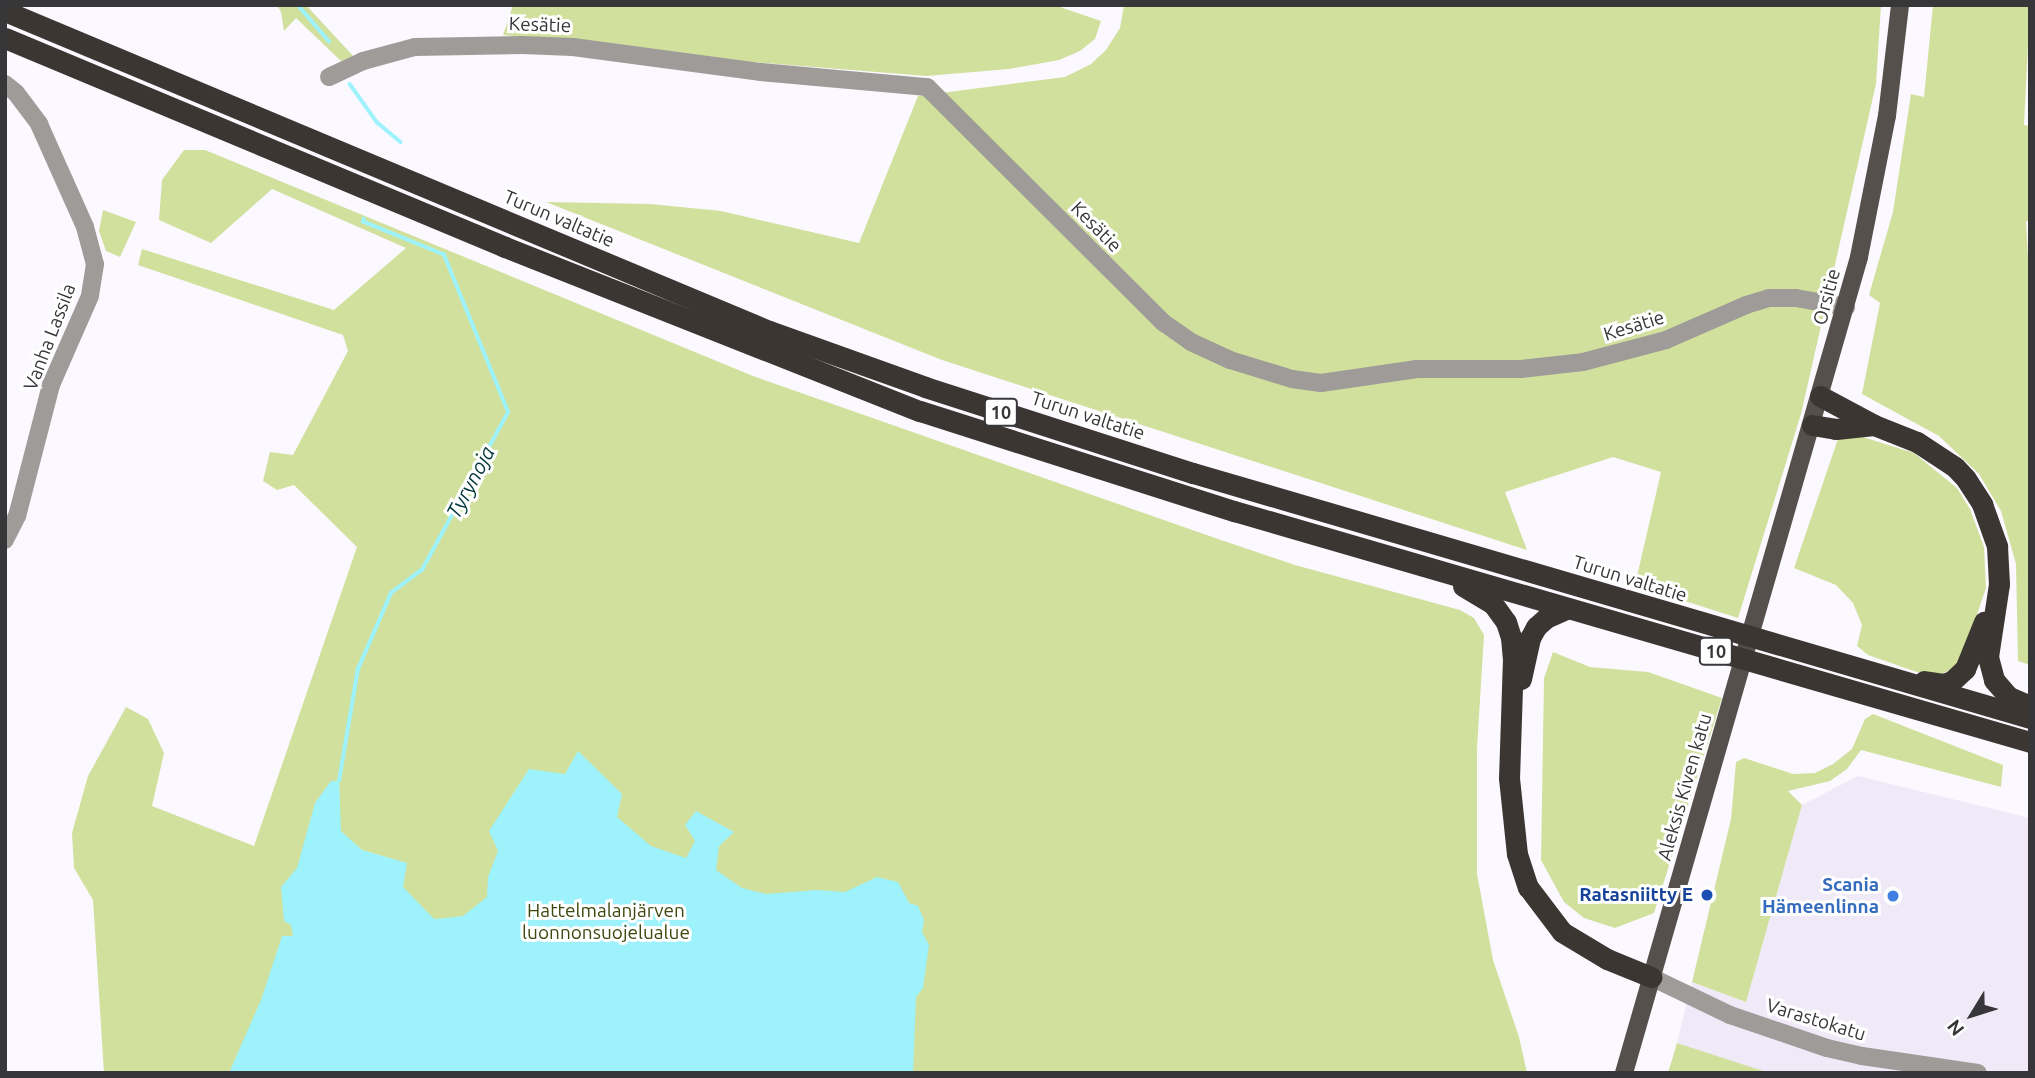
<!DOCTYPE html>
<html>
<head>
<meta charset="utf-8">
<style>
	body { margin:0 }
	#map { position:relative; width:2035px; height:1078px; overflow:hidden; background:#fbf8ff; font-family:Ubuntu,sans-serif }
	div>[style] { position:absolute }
	.built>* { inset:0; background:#f0e9f8 }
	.green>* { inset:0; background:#d1e09d }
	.water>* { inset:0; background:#9df2fc }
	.stream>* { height:3.5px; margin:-1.75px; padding:0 1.75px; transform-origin:1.75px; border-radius:1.75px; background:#9df2fc }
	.minor>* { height:18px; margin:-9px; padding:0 9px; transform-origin:9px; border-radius:9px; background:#9e9b99 }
	.major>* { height:18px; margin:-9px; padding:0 9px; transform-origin:9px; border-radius:9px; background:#55504b }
	.highway>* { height:21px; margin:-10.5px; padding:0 10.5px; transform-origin:10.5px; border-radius:10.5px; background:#3b3631 }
	.dots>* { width:19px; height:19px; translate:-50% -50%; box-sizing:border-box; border:4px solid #fff; border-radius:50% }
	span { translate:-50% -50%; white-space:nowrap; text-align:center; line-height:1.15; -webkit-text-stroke:6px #fff; paint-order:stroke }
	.shield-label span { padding:2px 5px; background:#fff; border:2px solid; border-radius:5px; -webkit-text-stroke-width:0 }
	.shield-label { font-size:18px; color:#373639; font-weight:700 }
	.street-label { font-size:19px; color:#373639 }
	.shop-label { font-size:19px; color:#366cbe; font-weight:700 }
	.right { translate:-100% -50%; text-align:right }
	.transit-label { font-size:19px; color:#164399; font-weight:700 }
	.park-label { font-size:19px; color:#3e480d }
	.water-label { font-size:21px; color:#00363b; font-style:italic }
	.frame { position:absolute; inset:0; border:7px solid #373639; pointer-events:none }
	.north { position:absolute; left:1937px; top:980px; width:70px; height:70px; -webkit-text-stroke:5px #fff; paint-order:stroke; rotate:232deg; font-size:19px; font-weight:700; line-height:28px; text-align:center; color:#373639 }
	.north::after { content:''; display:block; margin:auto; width:24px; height:32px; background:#373639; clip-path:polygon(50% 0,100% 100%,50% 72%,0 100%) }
</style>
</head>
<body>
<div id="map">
	<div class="built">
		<i style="clip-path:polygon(1858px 776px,2030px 818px,2030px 1073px,1763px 1073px,1677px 1043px,1692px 982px,1746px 1002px,1802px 805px)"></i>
	</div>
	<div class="green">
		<i style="clip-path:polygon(277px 5px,306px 5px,354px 57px,341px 61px,296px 18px,284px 31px,281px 12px)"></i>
		<i style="clip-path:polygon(513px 5px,1054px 5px,1101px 21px,1095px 39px,1080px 51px,1059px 60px,1009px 69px,926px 76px,739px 61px,503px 35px)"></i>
		<i style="clip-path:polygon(1124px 5px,1881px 5px,1876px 84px,1801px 414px,1738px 618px,1635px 585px,1661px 472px,1613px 457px,1505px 492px,1527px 550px,942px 360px,546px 202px,650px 204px,721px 211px,859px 243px,918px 96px,1065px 77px,1091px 64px,1106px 50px,1120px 28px)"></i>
		<i style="clip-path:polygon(1933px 5px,2030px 5px,2024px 125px,2030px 126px,2030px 221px,2026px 221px,2030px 293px,2030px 665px,2018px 661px,2016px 564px,2001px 511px,1979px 474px,1939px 436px,1862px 394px,1880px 303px,1869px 295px,1893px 212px,1911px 94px,1924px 97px)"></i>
		<i style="clip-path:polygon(evenodd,184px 150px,205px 150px,753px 376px,1218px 539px,1295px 565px,1460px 610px,1474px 618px,1484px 635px,1477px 748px,1477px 874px,1493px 960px,1519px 1037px,1527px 1073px,104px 1073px,93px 900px,74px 868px,72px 833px,88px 776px,126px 707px,148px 719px,164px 753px,152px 806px,254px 846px,357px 547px,294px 485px,277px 490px,263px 481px,270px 452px,293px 455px,348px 351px,343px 335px,138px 265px,142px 249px,334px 310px,406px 248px,272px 189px,211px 243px,159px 220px,162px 180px,184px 150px,339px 782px,340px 831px,362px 850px,406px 863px,329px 869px,339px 782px)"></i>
		<i style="clip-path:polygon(103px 210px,136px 222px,120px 257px,106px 251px,99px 231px)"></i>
		<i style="clip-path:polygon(1850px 433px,1914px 453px,1957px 488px,1970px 509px,1984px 547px,1986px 588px,1961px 662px,1946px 672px,1937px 675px,1917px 672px,1868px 655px,1857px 646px,1862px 625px,1853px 603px,1836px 585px,1794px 568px,1839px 436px)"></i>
		<i style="clip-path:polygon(1553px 652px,1590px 667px,1648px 672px,1722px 698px,1654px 913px,1615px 928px,1584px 918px,1564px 902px,1541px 860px,1544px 678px)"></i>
		<i style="clip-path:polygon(1873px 714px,2003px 765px,2001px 787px,1861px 750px,1847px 769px,1830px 781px,1788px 791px,1802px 805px,1746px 1002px,1692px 982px,1731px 819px,1736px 762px,1744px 758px,1793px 774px,1815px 773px,1833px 764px,1852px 749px,1865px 719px)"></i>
		<i style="clip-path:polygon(1677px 1043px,1763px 1071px,1763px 1073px,1668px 1073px)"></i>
	</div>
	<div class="water">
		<i style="clip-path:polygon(578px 751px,622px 794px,617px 817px,651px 846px,686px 858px,695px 841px,685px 825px,696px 811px,734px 832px,719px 846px,716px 870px,742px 888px,766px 894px,817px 890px,845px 892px,877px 877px,898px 882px,909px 903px,918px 906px,924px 920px,922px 932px,929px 945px,923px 988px,916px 997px,913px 1073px,229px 1073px,261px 1000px,282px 936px,293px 936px,291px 925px,284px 921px,281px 887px,297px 868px,315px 803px,331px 781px,339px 781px,341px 831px,362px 850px,407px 863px,403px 887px,434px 919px,446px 918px,463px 916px,487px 897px,488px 877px,498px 851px,489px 831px,529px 769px,565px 774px)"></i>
	</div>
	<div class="stream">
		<i style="left:298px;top:5px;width:48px;rotate:49.3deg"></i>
		<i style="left:350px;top:84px;width:47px;rotate:54.6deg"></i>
		<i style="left:377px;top:122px;width:31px;rotate:40deg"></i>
		<i style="left:339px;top:781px;width:114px;rotate:-80.4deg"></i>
		<i style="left:358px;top:669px;width:83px;rotate:-66.5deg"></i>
		<i style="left:391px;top:593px;width:39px;rotate:-37deg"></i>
		<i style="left:422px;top:570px;width:180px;rotate:-61.4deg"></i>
		<i style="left:508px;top:412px;width:170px;rotate:-112.2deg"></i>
		<i style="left:444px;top:255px;width:87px;rotate:-157.8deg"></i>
		<i style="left:363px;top:222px;width:3px;rotate:-72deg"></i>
	</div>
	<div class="minor">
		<i style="left:329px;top:77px;width:38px;rotate:-25deg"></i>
		<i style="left:363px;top:61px;width:54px;rotate:-15.1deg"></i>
		<i style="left:415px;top:47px;width:107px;rotate:-1.1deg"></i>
		<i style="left:522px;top:45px;width:51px;rotate:2.2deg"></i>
		<i style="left:573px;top:47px;width:190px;rotate:7.6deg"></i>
		<i style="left:761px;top:72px;width:167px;rotate:5.2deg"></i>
		<i style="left:927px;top:87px;width:334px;rotate:44.9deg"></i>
		<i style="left:1164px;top:323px;width:33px;rotate:35deg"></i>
		<i style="left:1191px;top:342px;width:43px;rotate:24.8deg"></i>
		<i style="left:1230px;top:360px;width:65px;rotate:17deg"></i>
		<i style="left:1292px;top:379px;width:29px;rotate:8deg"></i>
		<i style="left:1321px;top:383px;width:97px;rotate:-8.3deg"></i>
		<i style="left:1417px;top:369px;width:104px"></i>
		<i style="left:1521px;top:369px;width:62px;rotate:-6.4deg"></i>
		<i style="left:1583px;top:362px;width:86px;rotate:-14.8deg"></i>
		<i style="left:1666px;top:340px;width:87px;rotate:-23.6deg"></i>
		<i style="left:1746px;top:305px;width:24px;rotate:-17deg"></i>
		<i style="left:1769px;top:298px;width:27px"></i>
		<i style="left:1796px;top:298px;width:51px;rotate:10.2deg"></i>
		<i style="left:5px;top:84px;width:14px;rotate:39deg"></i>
		<i style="left:16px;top:93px;width:39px;rotate:53deg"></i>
		<i style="left:39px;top:124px;width:113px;rotate:65.9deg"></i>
		<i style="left:85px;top:227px;width:38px;rotate:75deg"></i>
		<i style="left:95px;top:264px;width:32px;rotate:99deg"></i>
		<i style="left:90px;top:296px;width:97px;rotate:113.7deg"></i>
		<i style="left:51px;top:385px;width:135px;rotate:104.5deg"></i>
		<i style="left:17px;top:516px;width:27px;rotate:117deg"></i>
		<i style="left:1651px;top:977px;width:88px;rotate:25.7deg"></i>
		<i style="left:1730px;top:1015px;width:102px;rotate:18.8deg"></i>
		<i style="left:1827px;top:1048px;width:36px;rotate:13deg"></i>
		<i style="left:1862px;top:1056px;width:117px;rotate:8.3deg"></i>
	</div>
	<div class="major">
		<i style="left:1624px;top:1073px;width:849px;rotate:-73.93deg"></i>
		<i style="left:1859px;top:257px;width:144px;rotate:-78.8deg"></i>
		<i style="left:1887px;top:116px;width:112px;rotate:-83.3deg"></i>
	</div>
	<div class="highway">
		<i style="left:5px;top:11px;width:828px;rotate:22.73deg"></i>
		<i style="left:769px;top:331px;width:166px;rotate:19.7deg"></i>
		<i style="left:925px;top:387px;width:281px;rotate:17.8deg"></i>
		<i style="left:1193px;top:473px;width:872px;rotate:16.32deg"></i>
		<i style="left:5px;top:38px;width:542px;rotate:22.68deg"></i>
		<i style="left:505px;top:247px;width:446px;rotate:21.6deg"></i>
		<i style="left:920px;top:411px;width:330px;rotate:17.7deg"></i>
		<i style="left:1234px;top:511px;width:829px;rotate:16.18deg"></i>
		<i style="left:1820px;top:396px;width:61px;rotate:28.2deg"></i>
		<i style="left:1874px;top:425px;width:46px;rotate:21.6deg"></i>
		<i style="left:1917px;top:442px;width:45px;rotate:33.3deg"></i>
		<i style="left:1955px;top:467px;width:16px;rotate:47deg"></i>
		<i style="left:1966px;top:479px;width:30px;rotate:57deg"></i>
		<i style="left:1982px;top:504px;width:45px;rotate:70.3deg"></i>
		<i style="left:1997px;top:546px;width:38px;rotate:87deg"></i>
		<i style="left:1999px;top:584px;width:74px;rotate:98.6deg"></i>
		<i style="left:1988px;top:657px;width:24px;rotate:75deg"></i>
		<i style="left:1994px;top:680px;width:23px;rotate:49deg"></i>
		<i style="left:2009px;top:697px;width:23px;rotate:23deg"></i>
		<i style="left:1812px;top:425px;width:24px;rotate:9deg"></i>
		<i style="left:1836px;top:429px;width:38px;rotate:-6deg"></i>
		<i style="left:1463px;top:586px;width:35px;rotate:31deg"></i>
		<i style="left:1493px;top:604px;width:22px;rotate:54deg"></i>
		<i style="left:1506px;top:622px;width:16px;rotate:72deg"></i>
		<i style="left:1511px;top:637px;width:21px;rotate:85deg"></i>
		<i style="left:1513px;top:658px;width:120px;rotate:91.9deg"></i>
		<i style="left:1509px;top:778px;width:76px;rotate:84deg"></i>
		<i style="left:1517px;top:854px;width:35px;rotate:72deg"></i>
		<i style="left:1528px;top:887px;width:56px;rotate:52.9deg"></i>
		<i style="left:1562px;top:932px;width:52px;rotate:31deg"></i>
		<i style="left:1607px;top:959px;width:48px;rotate:22.2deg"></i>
		<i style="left:1521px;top:679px;width:42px;rotate:-77.6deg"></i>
		<i style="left:1530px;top:638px;width:13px;rotate:-61deg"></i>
		<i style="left:1536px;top:627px;width:13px;rotate:-42deg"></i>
		<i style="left:1546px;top:618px;width:24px;rotate:-24deg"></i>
		<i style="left:1924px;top:681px;width:19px;rotate:9deg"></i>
		<i style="left:1943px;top:684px;width:9px;rotate:-18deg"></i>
		<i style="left:1952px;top:681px;width:18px;rotate:-43deg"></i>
		<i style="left:1965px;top:669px;width:51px;rotate:-68deg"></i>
	</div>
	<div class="dots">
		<i style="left:1707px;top:895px;background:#1a4fb4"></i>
		<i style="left:1893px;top:896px;background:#3f7fe0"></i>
	</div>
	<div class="shield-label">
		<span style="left:1001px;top:412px">10</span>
		<span style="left:1716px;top:651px">10</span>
	</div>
	<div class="street-label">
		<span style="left:540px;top:25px;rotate:2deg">Kesätie</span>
		<span style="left:559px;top:219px;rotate:23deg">Turun valtatie</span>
		<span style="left:1096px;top:227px;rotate:45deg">Kesätie</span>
		<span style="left:1827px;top:297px;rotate:-75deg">Orsitie</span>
		<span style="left:1634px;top:326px;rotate:-17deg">Kesätie</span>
		<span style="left:50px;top:337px;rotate:-69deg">Vanha Lassila</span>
		<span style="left:1088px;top:416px;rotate:18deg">Turun valtatie</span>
		<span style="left:1630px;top:579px;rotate:17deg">Turun valtatie</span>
		<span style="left:1685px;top:787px;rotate:-74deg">Aleksis Kiven katu</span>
		<span style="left:1816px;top:1020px;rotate:17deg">Varastokatu</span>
	</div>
	<div class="shop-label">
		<span class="right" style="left:1879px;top:896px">Scania<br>Hämeenlinna</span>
	</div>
	<div class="transit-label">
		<span class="right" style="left:1693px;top:895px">Ratasniitty E</span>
	</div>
	<div class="park-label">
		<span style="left:606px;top:922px">Hattelmalanjärven<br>luonnonsuojelualue</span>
	</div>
	<div class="water-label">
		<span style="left:470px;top:482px;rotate:-62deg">Tyrynoja</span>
	</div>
	<div class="frame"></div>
	<div class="north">N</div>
</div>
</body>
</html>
